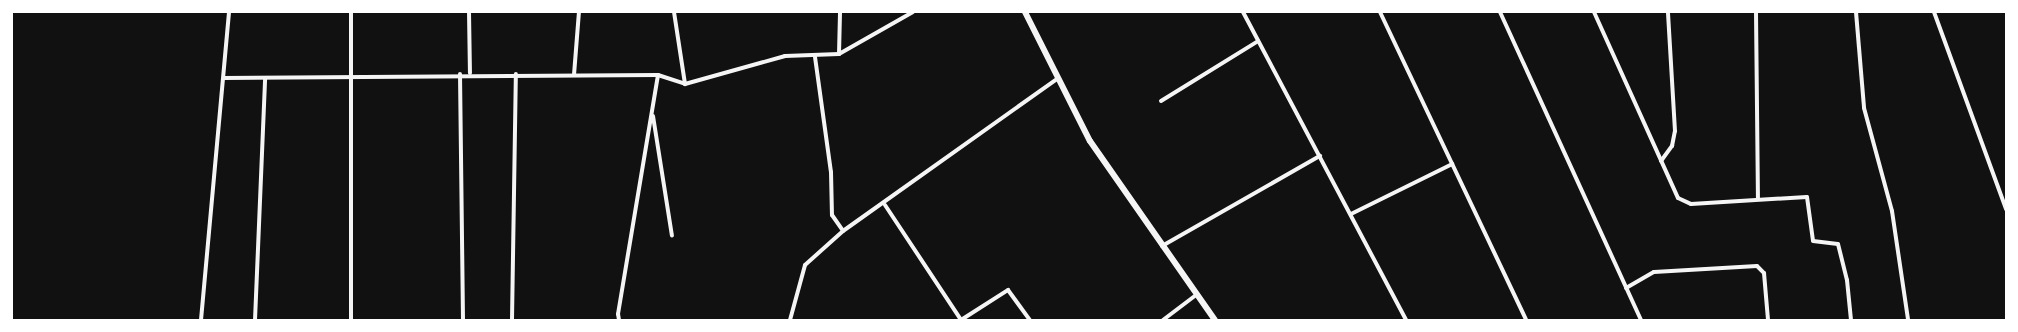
<!DOCTYPE html>
<html>
<head>
<meta charset="utf-8">
<style>
	body { margin:0 }
	#map { position:relative; width:2018px; height:332px; overflow:hidden; background:#111; font-family:"DejaVu Sans",sans-serif }
	div>[style] { position:absolute }
	.minor>* { height:4px; margin:-2px; padding:0 2px; transform-origin:2px; border-radius:2px; background:#f5f5f5 }
	.primary>* { height:6px; margin:-3px; padding:0 3px; transform-origin:3px; border-radius:3px; background:#f5f5f5 }
	span { translate:-50% -50%; white-space:nowrap; text-align:center; line-height:1.15; -webkit-text-stroke:3.5px #fff; paint-order:stroke }
	.frame { position:absolute; inset:0; border:13px solid #fff; pointer-events:none }
</style>
</head>
<body>
<div id="map">
	<div class="minor">
		<i style="left:351px;top:12px;width:308px;rotate:90deg"></i>
		<i style="left:469px;top:12px;width:61px;rotate:89.1deg"></i>
		<i style="left:674px;top:12px;width:73px;rotate:81.3deg"></i>
		<i style="left:1243px;top:12px;width:348px;rotate:62.1deg"></i>
		<i style="left:1380px;top:12px;width:341px;rotate:64.6deg"></i>
		<i style="left:1500px;top:12px;width:339px;rotate:65.4deg"></i>
		<i style="left:1594px;top:12px;width:204px;rotate:65.7deg"></i>
		<i style="left:1678px;top:198px;width:14px;rotate:25deg"></i>
		<i style="left:1691px;top:204px;width:116px;rotate:-3.5deg"></i>
		<i style="left:1807px;top:197px;width:44px;rotate:82.2deg"></i>
		<i style="left:1813px;top:241px;width:25px;rotate:7deg"></i>
		<i style="left:1838px;top:244px;width:37px;rotate:76deg"></i>
		<i style="left:1847px;top:280px;width:40px;rotate:84.3deg"></i>
		<i style="left:1756px;top:12px;width:187px;rotate:89.4deg"></i>
		<i style="left:1856px;top:12px;width:96px;rotate:85.2deg"></i>
		<i style="left:1864px;top:108px;width:107px;rotate:74.8deg"></i>
		<i style="left:1892px;top:211px;width:110px;rotate:81.6deg"></i>
		<i style="left:1934px;top:12px;width:210px;rotate:69.9deg"></i>
		<i style="left:839px;top:54px;width:42px;rotate:-88.6deg"></i>
		<i style="left:815px;top:57px;width:116px;rotate:82.1deg"></i>
		<i style="left:831px;top:172px;width:43px;rotate:88.7deg"></i>
		<i style="left:832px;top:215px;width:19px;rotate:55deg"></i>
		<i style="left:460px;top:74px;width:246px;rotate:89.3deg"></i>
		<i style="left:574px;top:75px;width:63px;rotate:-85.5deg"></i>
		<i style="left:224px;top:78px;width:434px;rotate:-0.4deg"></i>
		<i style="left:658px;top:75px;width:28px;rotate:18deg"></i>
		<i style="left:685px;top:84px;width:104px;rotate:-15.6deg"></i>
		<i style="left:785px;top:56px;width:54px;rotate:-2.1deg"></i>
		<i style="left:839px;top:54px;width:85px;rotate:-29.6deg"></i>
		<i style="left:1161px;top:101px;width:114px;rotate:-31.7deg"></i>
		<i style="left:653px;top:116px;width:121px;rotate:81deg"></i>
		<i style="left:1661px;top:161px;width:19px;rotate:-54deg"></i>
		<i style="left:1672px;top:146px;width:15px;rotate:-79deg"></i>
		<i style="left:1675px;top:131px;width:119px;rotate:-93.4deg"></i>
		<i style="left:885px;top:205px;width:138px;rotate:56.5deg"></i>
		<i style="left:1351px;top:214px;width:113px;rotate:-26.3deg"></i>
		<i style="left:1162px;top:246px;width:182px;rotate:-29.7deg"></i>
		<i style="left:1626px;top:288px;width:32px;rotate:-30deg"></i>
		<i style="left:1654px;top:272px;width:103px;rotate:-3.3deg"></i>
		<i style="left:1757px;top:266px;width:10px;rotate:45deg"></i>
		<i style="left:1764px;top:273px;width:47px;rotate:85.1deg"></i>
		<i style="left:201px;top:320px;width:309px;rotate:-84.8deg"></i>
		<i style="left:255px;top:320px;width:242px;rotate:-87.6deg"></i>
		<i style="left:512px;top:320px;width:246px;rotate:-89.1deg"></i>
		<i style="left:619px;top:320px;width:6px;rotate:-99deg"></i>
		<i style="left:618px;top:314px;width:242px;rotate:-80.5deg"></i>
		<i style="left:790px;top:320px;width:57px;rotate:-74.7deg"></i>
		<i style="left:805px;top:265px;width:51px;rotate:-41.8deg"></i>
		<i style="left:843px;top:231px;width:264px;rotate:-35.4deg"></i>
		<i style="left:961px;top:320px;width:56px;rotate:-32.6deg"></i>
		<i style="left:1008px;top:290px;width:37px;rotate:54deg"></i>
		<i style="left:1163px;top:320px;width:41px;rotate:-37.1deg"></i>
	</div>
	<div class="primary">
		<i style="left:1025px;top:12px;width:144px;rotate:63.3deg"></i>
		<i style="left:1090px;top:141px;width:218px;rotate:55.1deg"></i>
	</div>
	<div class="frame"></div>
</div>
</body>
</html>
